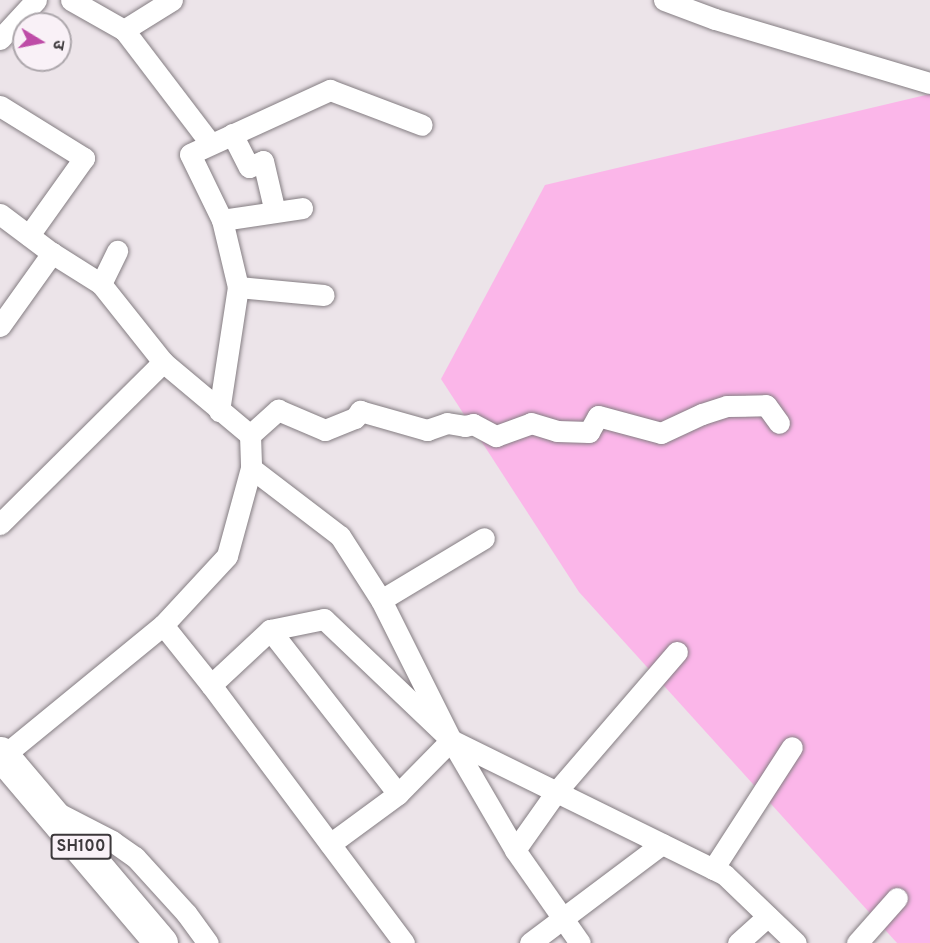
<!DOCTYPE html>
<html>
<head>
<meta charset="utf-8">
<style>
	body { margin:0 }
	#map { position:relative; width:930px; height:943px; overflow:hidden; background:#ece4e9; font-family:Overpass,"Noto Sans Devanagari",sans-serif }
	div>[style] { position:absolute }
	.green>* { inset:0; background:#fbb6e9 }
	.roads { filter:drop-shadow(0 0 2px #847d82) drop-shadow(0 0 2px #847d82) }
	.minor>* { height:21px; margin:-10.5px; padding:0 10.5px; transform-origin:10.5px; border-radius:10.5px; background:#fff }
	.primary>* { height:33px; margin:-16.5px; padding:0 16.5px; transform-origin:16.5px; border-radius:16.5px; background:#fff }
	span { translate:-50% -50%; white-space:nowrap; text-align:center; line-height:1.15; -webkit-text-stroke:5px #f9f1f7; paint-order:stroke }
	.shield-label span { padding:2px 4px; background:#f9f1f7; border:2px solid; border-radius:4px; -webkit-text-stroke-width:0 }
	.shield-label { font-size:16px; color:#3c383b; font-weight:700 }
	.north { position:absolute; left:12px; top:12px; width:60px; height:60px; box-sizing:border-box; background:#f9f1f7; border:2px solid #ada7ac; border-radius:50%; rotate:100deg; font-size:16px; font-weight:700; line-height:24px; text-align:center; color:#3c383b }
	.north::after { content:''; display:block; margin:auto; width:21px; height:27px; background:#be4ca7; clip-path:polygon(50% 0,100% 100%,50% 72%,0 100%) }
</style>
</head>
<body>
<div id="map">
	<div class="green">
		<i style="clip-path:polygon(930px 94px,930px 943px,897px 943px,579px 592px,441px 379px,545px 185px)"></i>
	</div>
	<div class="roads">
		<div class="minor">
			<i style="left:71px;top:0;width:61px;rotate:29.5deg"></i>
			<i style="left:172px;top:0;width:57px;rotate:148deg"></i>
			<i style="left:124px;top:30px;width:143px;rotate:52.7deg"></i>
			<i style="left:664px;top:0;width:54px;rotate:20.4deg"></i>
			<i style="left:715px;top:19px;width:224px;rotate:16.6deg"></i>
			<i style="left:0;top:39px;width:53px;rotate:-47.3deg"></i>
			<i style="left:0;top:106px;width:99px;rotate:31.8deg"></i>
			<i style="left:84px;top:158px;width:95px;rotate:125.5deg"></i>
			<i style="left:232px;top:134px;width:37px;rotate:63deg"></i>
			<i style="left:249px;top:167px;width:15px;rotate:-23deg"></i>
			<i style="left:263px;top:161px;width:52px;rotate:76.8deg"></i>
			<i style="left:0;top:214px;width:65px;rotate:36.9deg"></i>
			<i style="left:52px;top:253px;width:58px;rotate:32.3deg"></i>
			<i style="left:101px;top:284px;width:100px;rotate:51.5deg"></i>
			<i style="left:163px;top:362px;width:114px;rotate:40deg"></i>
			<i style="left:250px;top:435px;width:33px;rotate:88deg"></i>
			<i style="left:251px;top:468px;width:91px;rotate:105.3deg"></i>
			<i style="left:227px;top:556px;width:94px;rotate:132.8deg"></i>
			<i style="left:163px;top:625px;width:207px;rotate:140.7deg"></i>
			<i style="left:222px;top:220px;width:81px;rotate:-8.5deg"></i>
			<i style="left:101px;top:284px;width:37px;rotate:-64deg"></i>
			<i style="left:238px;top:287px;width:86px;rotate:5.3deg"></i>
			<i style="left:0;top:326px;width:90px;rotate:-54.5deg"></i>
			<i style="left:219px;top:411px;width:125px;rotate:-81.3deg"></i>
			<i style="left:238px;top:287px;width:69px;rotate:-103.4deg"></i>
			<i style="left:222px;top:220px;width:73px;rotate:-115.9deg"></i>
			<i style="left:190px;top:154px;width:154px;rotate:-24.6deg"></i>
			<i style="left:330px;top:90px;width:98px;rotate:20.8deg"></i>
			<i style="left:250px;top:435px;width:38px;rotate:-42deg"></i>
			<i style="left:278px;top:410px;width:51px;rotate:23.1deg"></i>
			<i style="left:325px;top:430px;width:32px;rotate:-22deg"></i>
			<i style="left:355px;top:418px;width:9px;rotate:-54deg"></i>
			<i style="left:360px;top:411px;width:70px;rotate:15.8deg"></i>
			<i style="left:427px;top:430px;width:21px;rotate:-19deg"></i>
			<i style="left:447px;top:423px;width:18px;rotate:9deg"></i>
			<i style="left:465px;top:426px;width:8px;rotate:-14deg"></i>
			<i style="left:473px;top:424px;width:26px;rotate:28deg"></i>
			<i style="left:496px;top:436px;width:37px;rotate:-20deg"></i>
			<i style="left:531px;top:423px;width:27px;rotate:17deg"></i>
			<i style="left:557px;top:431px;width:32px;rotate:2deg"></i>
			<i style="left:589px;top:432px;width:18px;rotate:-61deg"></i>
			<i style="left:598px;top:416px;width:65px;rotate:15.1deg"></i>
			<i style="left:661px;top:433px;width:45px;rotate:-24.9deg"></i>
			<i style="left:702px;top:414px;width:26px;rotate:-18deg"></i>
			<i style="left:727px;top:406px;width:39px;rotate:-1deg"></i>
			<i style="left:766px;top:405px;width:22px;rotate:54deg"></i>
			<i style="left:251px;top:468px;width:112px;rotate:37.4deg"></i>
			<i style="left:340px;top:536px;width:76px;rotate:57.4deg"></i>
			<i style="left:381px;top:600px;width:157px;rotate:63.4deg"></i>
			<i style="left:451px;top:740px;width:127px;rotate:59.8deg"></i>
			<i style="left:515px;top:850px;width:113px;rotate:55deg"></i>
			<i style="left:0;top:524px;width:230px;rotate:-44.8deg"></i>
			<i style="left:381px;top:600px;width:120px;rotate:-31deg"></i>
			<i style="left:163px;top:625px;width:77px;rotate:51.3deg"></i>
			<i style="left:211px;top:685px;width:322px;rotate:53.2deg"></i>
			<i style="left:270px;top:630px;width:208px;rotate:52deg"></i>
			<i style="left:211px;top:685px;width:81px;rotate:-43deg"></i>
			<i style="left:270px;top:630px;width:55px;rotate:-11.5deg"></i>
			<i style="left:324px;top:619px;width:175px;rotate:43.6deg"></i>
			<i style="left:451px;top:740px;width:305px;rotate:26.2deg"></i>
			<i style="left:725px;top:875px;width:98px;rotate:43.8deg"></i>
			<i style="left:60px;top:814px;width:59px;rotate:27.4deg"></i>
			<i style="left:112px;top:841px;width:28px;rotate:35deg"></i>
			<i style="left:135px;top:857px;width:76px;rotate:47.7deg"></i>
			<i style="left:186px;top:913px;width:37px;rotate:54deg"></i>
			<i style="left:330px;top:844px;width:84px;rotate:-36.3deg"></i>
			<i style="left:398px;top:794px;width:76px;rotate:-45.5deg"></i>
			<i style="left:515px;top:850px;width:71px;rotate:-54.7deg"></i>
			<i style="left:556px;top:792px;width:185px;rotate:-49.2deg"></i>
			<i style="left:713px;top:869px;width:145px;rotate:-57.1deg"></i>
			<i style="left:530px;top:943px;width:165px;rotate:-36.9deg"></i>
			<i style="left:738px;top:943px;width:40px;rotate:-42deg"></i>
			<i style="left:857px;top:943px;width:60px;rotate:-48.4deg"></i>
		</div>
		<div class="primary">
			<i style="left:0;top:753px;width:249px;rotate:49.7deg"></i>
		</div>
	</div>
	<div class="shield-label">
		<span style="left:81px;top:847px">SH100</span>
	</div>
	<div class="north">उ</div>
</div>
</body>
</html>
